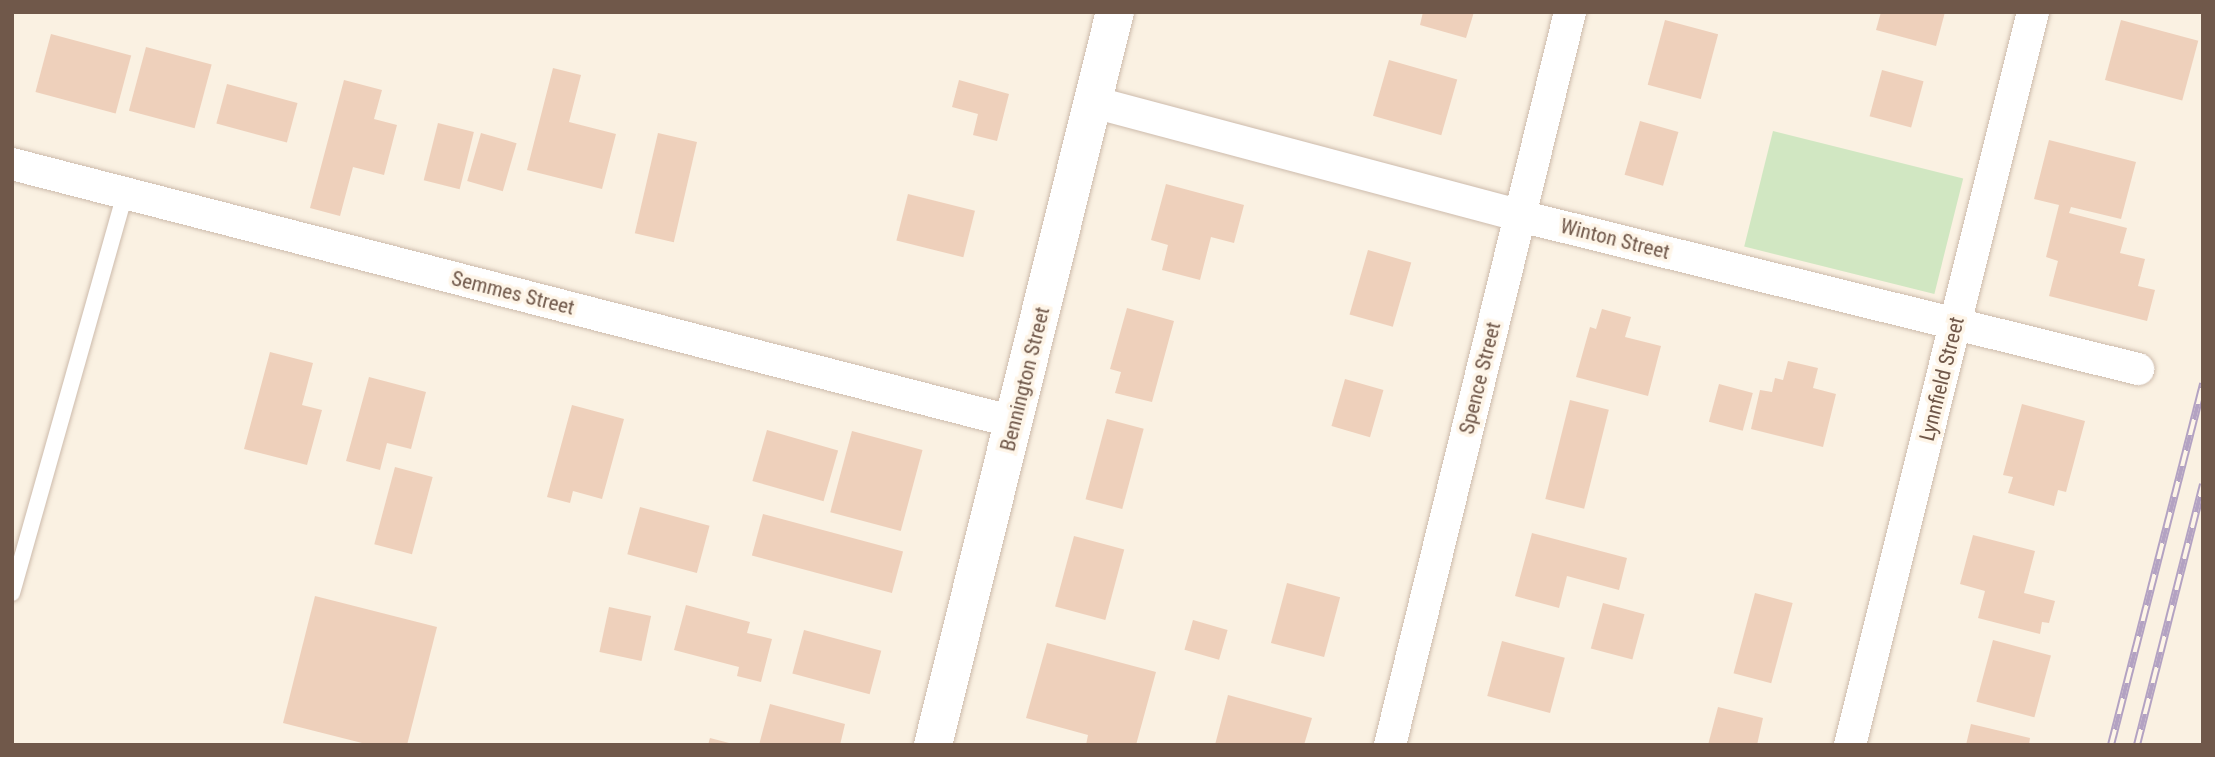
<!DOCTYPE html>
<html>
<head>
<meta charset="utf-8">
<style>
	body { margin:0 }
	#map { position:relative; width:2215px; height:757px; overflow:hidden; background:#faf1e2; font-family:"Roboto Condensed",sans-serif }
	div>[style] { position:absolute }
	.green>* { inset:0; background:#d1e7c2; transform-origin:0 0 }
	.building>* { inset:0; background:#eed0bb; transform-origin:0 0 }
	.roads { filter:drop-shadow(0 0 2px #cdbbac) drop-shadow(0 0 2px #cdbbac) }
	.service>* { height:16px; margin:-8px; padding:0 8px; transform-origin:8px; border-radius:8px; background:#fff }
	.minor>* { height:32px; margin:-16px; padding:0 16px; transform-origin:16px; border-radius:16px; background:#fff }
	.tertiary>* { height:38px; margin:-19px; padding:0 19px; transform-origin:19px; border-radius:19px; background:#fff }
	.rail>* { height:8px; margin-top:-4px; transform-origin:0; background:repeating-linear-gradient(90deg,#fef5e8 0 16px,#b3a2c2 0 32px); box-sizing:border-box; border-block:2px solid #b3a2c2 }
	span { translate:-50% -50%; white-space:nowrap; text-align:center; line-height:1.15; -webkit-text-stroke:7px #fef5e8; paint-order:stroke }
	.street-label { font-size:21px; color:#70584a }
	.frame { position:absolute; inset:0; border:14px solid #70584a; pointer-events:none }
</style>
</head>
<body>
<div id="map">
	<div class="green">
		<i style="left:1773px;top:131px;width:196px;height:119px;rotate:14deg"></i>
	</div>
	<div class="building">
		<i style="clip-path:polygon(1423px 12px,1474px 12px,1466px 38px,1420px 25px)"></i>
		<i style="clip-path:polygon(1881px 12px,1945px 12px,1936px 46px,1876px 30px)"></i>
		<i style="left:1665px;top:20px;width:55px;height:67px;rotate:15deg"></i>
		<i style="left:2121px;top:20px;width:80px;height:62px;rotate:15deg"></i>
		<i style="left:51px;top:34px;width:83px;height:60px;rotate:15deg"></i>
		<i style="left:146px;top:47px;width:68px;height:66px;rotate:15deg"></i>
		<i style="left:1389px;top:60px;width:71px;height:58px;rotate:16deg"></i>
		<i style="clip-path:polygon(553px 68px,581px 75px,569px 122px,616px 134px,602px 189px,527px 170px)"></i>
		<i style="left:1882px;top:70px;width:43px;height:48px;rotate:15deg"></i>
		<i style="clip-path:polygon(344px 80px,382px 90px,374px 119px,397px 125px,384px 175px,353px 167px,340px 216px,310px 208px)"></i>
		<i style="clip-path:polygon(959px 80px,1009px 94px,997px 141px,973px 135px,978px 114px,952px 107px)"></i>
		<i style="left:227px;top:84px;width:73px;height:41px;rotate:15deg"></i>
		<i style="left:1640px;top:121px;width:40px;height:56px;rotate:16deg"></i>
		<i style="left:438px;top:123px;width:37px;height:59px;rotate:14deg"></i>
		<i style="left:481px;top:133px;width:37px;height:50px;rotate:16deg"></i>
		<i style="left:658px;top:133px;width:40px;height:103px;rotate:13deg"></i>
		<i style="clip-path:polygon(2049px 140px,2136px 162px,2121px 219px,2071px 207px,2069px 213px,2127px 228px,2120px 253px,2145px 259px,2138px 286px,2155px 290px,2147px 321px,2049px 296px,2058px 261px,2046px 257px,2059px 205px,2034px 199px)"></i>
		<i style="clip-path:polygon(1166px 184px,1244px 205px,1234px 243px,1211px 237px,1200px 280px,1162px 270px,1168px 245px,1151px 240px)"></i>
		<i style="left:908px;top:194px;width:69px;height:48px;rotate:14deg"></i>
		<i style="left:1368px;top:250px;width:45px;height:67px;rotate:16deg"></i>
		<i style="clip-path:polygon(1127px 308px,1174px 321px,1152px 402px,1115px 393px,1121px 372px,1110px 369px)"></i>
		<i style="clip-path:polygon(1602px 309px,1631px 317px,1625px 337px,1661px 346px,1648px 396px,1576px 377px,1590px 327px,1596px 329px)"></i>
		<i style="clip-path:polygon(270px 352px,313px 363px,302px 405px,322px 410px,307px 465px,244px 449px)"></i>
		<i style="clip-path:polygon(1788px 361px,1818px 368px,1813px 388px,1836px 394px,1823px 447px,1751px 429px,1760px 390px,1772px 392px,1775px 378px,1783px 380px)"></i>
		<i style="clip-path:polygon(369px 377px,426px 392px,411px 449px,387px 443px,380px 470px,346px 461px)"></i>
		<i style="left:1345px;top:379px;width:40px;height:49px;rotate:16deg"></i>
		<i style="left:1719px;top:384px;width:35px;height:39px;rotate:15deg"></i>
		<i style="left:1570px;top:400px;width:40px;height:102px;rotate:14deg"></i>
		<i style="clip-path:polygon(2022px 404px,2085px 421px,2066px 492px,2058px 490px,2054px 506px,2008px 493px,2013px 477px,2003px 475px)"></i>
		<i style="clip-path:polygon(572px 405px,624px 419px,602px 499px,573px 491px,570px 503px,547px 497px)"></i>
		<i style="left:1107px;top:419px;width:38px;height:83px;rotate:15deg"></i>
		<i style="left:767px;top:430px;width:74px;height:53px;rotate:16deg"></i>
		<i style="left:852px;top:431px;width:73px;height:84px;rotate:15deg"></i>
		<i style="left:395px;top:467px;width:39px;height:80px;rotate:15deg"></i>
		<i style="left:640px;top:507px;width:72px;height:49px;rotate:15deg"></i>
		<i style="left:763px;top:514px;width:145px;height:43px;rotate:15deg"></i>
		<i style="clip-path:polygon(1532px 533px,1627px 558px,1619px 590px,1567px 576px,1559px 608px,1515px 596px)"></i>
		<i style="clip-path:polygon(1973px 535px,2035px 551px,2024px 593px,2055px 601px,2049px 623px,2042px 622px,2040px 634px,1978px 618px,1985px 591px,1960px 584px)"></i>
		<i style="left:1074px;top:536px;width:52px;height:73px;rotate:15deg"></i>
		<i style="left:1287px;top:583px;width:55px;height:62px;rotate:15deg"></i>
		<i style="left:1755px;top:593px;width:39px;height:83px;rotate:15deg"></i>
		<i style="clip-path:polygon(315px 596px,437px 627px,407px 745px,370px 745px,283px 723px)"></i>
		<i style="left:1603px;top:603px;width:43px;height:47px;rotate:15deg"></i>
		<i style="clip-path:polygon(686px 605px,750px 622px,747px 633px,772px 639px,761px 682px,737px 676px,739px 667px,674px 650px)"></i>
		<i style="left:609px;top:607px;width:43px;height:46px;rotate:12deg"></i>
		<i style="left:1193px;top:620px;width:36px;height:31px;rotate:16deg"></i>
		<i style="left:804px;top:630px;width:80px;height:45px;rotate:15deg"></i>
		<i style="left:1993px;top:640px;width:60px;height:64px;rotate:15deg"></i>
		<i style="left:1502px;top:641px;width:65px;height:57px;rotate:15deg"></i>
		<i style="clip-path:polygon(1047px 643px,1156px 672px,1136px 745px,1086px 745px,1088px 735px,1026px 718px)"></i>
		<i style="clip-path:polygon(1228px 695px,1312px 718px,1304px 745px,1215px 745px)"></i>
		<i style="clip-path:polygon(770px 704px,845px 724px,840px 745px,759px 745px)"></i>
		<i style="clip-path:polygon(1718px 707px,1763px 718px,1757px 745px,1708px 745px)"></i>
		<i style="clip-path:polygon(1971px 724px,2030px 738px,2029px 745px,1966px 745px)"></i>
		<i style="clip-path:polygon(710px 738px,733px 744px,733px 745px,708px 745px)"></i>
	</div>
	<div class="roads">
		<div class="service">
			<i style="left:12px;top:593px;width:416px;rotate:-74.2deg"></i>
		</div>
		<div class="minor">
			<i style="left:1093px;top:102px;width:442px;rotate:14.9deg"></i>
			<i style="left:1520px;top:216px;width:637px;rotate:13.91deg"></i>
			<i style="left:12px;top:164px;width:1035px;rotate:14.44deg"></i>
			<i style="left:1390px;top:745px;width:755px;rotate:-76.2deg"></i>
			<i style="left:1850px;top:745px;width:755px;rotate:-75.98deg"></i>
		</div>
		<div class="tertiary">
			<i style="left:933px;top:745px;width:755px;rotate:-76.06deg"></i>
		</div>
	</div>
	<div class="rail">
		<i style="left:2111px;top:745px;width:373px;rotate:-75.7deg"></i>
		<i style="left:2137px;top:745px;width:269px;rotate:-75.8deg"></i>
	</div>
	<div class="street-label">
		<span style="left:1615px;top:239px;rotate:14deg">Winton Street</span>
		<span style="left:513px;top:293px;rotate:14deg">Semmes Street</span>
		<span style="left:1480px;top:378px;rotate:-76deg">Spence Street</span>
		<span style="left:1025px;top:379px;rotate:-76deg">Bennington Street</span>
		<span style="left:1942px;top:379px;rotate:-76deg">Lynnfield Street</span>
	</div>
	<div class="frame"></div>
</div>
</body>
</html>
